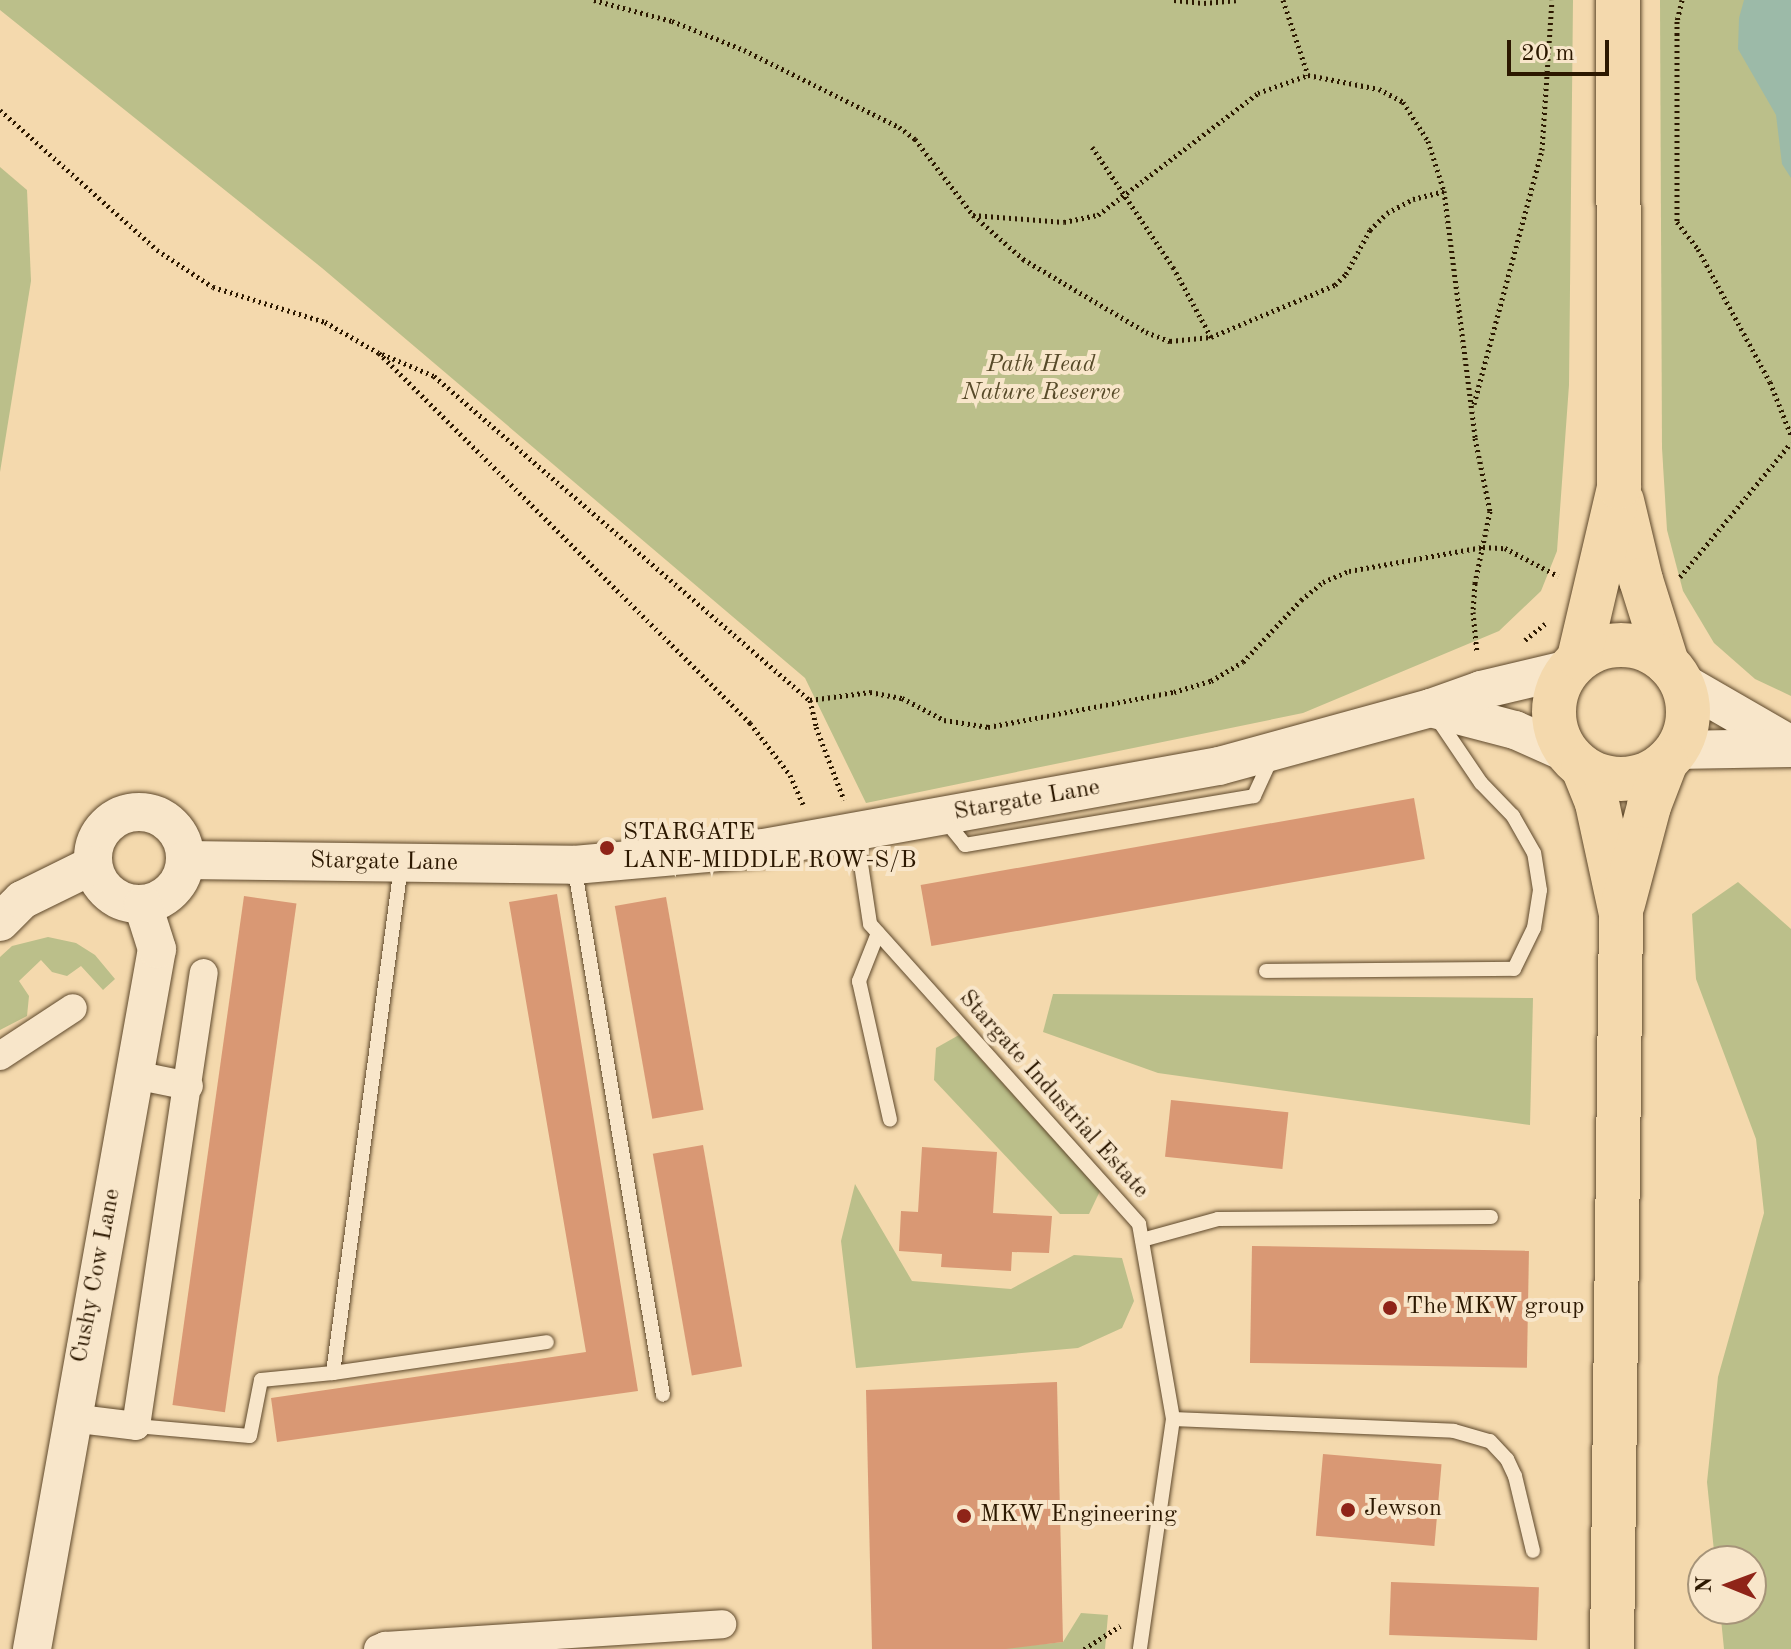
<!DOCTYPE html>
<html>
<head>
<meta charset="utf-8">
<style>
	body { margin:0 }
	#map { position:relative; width:1791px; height:1649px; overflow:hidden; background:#f4d9ad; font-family:"Old Standard TT",serif }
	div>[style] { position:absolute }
	.green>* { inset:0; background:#bbbf8a }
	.water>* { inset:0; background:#9cbaa8 }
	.building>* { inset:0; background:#d99874; transform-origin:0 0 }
	.path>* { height:5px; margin-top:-2.5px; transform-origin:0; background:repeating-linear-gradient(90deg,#2c1800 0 2px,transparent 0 6px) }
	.roads { filter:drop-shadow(0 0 2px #5e482b) drop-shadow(0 0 2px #5e482b) }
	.lane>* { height:14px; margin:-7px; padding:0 7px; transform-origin:7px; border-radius:7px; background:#f8e6ca }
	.street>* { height:28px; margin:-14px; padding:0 14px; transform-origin:14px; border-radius:14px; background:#f8e6ca }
	.secondary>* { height:38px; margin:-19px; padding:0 19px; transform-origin:19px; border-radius:19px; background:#f8e6ca }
	.secondary>.ring { margin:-19px; padding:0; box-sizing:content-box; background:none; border:38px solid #f8e6ca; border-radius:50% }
	.primary>* { height:44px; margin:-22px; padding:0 22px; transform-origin:22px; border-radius:22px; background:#f4d9ad }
	.primary>.ring { margin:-22px; padding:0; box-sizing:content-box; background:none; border:44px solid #f4d9ad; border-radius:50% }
	.dots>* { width:22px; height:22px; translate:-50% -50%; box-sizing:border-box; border:4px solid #f8e6ca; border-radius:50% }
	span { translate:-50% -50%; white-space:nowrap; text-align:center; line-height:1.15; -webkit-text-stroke:8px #f8e6ca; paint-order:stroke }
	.park-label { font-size:24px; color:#574a29; font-style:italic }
	.street-label { font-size:24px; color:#2c1800 }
	.poi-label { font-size:24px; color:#2c1800 }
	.left { translate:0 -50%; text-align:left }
	.north { position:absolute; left:1687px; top:1545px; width:80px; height:80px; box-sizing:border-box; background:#f8e6ca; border:2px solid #a69479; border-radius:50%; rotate:271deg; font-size:22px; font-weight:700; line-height:32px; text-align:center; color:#2c1800 }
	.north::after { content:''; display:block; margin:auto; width:28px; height:36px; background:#8f2418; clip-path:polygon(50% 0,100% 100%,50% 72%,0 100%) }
	.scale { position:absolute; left:1507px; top:40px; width:102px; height:36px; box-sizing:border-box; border:4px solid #2c1800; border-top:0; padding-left:10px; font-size:24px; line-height:28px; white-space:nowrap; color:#2c1800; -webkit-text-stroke:6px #f8e6ca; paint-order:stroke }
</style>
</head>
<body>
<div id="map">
	<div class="green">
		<i style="clip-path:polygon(0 0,1573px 0,1569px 385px,1557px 551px,1541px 591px,1499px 631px,1303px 713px,866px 803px,805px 678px,322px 268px,0 10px)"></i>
		<i style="clip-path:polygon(1660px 0,1791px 0,1791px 696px,1755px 679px,1714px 643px,1683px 591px,1667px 530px,1662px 448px)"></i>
		<i style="clip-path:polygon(0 167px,27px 190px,31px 281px,0 472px)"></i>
		<i style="clip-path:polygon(1738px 882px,1791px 929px,1791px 1649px,1724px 1649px,1720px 1609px,1751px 1609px,1751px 1561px,1715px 1561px,1707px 1482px,1718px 1377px,1764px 1213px,1756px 1139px,1696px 979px,1692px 914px)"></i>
		<i style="clip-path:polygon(48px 937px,76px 943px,95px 955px,115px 979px,103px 990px,81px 966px,67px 976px,52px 972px,41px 960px,19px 981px,29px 996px,27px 1016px,0 1030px,0 957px,12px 946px)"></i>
		<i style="clip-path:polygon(1053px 994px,1533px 998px,1530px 1125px,1158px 1073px,1043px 1032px)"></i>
		<i style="clip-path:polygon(959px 1035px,1100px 1191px,1089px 1214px,1060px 1214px,934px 1080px,936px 1048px)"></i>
		<i style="clip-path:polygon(855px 1184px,912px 1281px,1011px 1289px,1074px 1255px,1122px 1258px,1134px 1301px,1122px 1328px,1078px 1348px,856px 1368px,841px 1241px)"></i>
		<i style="clip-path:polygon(1081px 1613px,1108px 1615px,1105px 1649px,994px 1649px,1063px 1642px)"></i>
	</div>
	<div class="water">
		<i style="clip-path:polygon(1744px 0,1791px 0,1791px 178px,1782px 164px,1776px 115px,1738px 49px,1739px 18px)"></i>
	</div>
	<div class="building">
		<i style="left:1414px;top:798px;width:62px;height:501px;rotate:80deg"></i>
		<i style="clip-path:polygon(557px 894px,638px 1391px,277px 1442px,271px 1398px,586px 1352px,509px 902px)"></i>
		<i style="left:244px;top:896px;width:53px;height:514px;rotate:8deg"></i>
		<i style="left:666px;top:897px;width:216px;height:52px;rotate:80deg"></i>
		<i style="left:1171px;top:1100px;width:118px;height:57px;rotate:6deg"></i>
		<i style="left:703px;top:1145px;width:225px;height:51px;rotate:80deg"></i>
		<i style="clip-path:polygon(922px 1147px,997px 1152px,993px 1213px,1052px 1216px,1049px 1253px,1012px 1252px,1011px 1271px,941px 1267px,942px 1254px,899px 1251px,901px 1211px,918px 1212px)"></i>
		<i style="left:1252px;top:1246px;width:277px;height:117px;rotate:1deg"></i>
		<i style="clip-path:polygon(1057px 1382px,1063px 1642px,1006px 1649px,872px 1649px,866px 1390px)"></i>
		<i style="left:1323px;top:1454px;width:119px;height:82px;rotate:5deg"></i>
		<i style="left:1391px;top:1582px;width:148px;height:53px;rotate:2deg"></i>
	</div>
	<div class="path">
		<i style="left:594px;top:0;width:81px;rotate:15.1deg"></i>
		<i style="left:672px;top:21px;width:78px;rotate:21.9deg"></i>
		<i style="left:744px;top:50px;width:173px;rotate:26.4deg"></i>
		<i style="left:899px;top:127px;width:20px;rotate:37deg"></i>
		<i style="left:915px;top:139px;width:96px;rotate:52.7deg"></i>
		<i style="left:973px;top:215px;width:67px;rotate:41.3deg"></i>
		<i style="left:1023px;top:259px;width:143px;rotate:30.7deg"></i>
		<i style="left:1146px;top:332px;width:26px;rotate:21deg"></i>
		<i style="left:1170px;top:341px;width:41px;rotate:-5.6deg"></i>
		<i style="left:1211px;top:337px;width:134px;rotate:-22.8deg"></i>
		<i style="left:1335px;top:285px;width:16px;rotate:-45deg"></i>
		<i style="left:1346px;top:274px;width:50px;rotate:-61.4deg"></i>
		<i style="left:1370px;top:230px;width:24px;rotate:-45deg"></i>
		<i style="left:1387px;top:213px;width:30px;rotate:-28deg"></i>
		<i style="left:1413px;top:199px;width:32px;rotate:-14deg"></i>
		<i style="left:1174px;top:0;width:30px;rotate:6deg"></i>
		<i style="left:1204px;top:3px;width:32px;rotate:-5deg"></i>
		<i style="left:1283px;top:0;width:79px;rotate:71.6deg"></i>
		<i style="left:1682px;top:0;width:22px;rotate:103deg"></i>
		<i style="left:1677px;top:21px;width:201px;rotate:90deg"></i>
		<i style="left:1677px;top:222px;width:34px;rotate:52deg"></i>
		<i style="left:1698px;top:249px;width:151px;rotate:61.6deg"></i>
		<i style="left:1770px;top:382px;width:57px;rotate:68.4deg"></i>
		<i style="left:0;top:110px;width:210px;rotate:41.7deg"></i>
		<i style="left:157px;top:250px;width:67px;rotate:33.5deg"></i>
		<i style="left:213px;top:287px;width:117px;rotate:17.4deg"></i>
		<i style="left:325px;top:322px;width:62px;rotate:29.9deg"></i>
		<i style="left:379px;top:353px;width:524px;rotate:44.92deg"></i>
		<i style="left:750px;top:723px;width:66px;rotate:52.4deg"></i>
		<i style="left:790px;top:775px;width:32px;rotate:66deg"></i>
		<i style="left:1092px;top:147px;width:145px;rotate:56deg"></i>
		<i style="left:1173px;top:267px;width:80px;rotate:61.5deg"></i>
		<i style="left:973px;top:215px;width:91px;rotate:4.4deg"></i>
		<i style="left:1064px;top:222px;width:35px;rotate:-12deg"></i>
		<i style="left:1098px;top:215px;width:201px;rotate:-37.3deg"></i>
		<i style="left:1258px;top:93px;width:53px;rotate:-19.8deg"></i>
		<i style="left:1308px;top:75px;width:72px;rotate:11.2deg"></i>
		<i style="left:1379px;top:89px;width:27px;rotate:28deg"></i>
		<i style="left:1403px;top:102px;width:46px;rotate:57.3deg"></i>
		<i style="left:1428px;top:141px;width:52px;rotate:72.3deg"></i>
		<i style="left:1444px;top:191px;width:249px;rotate:82.8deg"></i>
		<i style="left:1475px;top:438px;width:75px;rotate:78.4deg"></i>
		<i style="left:1490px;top:511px;width:74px;rotate:101.8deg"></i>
		<i style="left:1475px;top:583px;width:29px;rotate:94deg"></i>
		<i style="left:1473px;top:612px;width:41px;rotate:84.4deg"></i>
		<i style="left:382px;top:354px;width:56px;rotate:22.9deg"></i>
		<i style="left:434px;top:376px;width:496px;rotate:40.8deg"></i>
		<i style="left:810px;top:700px;width:28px;rotate:77deg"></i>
		<i style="left:816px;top:727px;width:78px;rotate:69deg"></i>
		<i style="left:1474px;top:404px;width:263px;rotate:-75deg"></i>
		<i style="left:1542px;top:150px;width:150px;rotate:-86.2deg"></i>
		<i style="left:1680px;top:577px;width:174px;rotate:-50.4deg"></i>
		<i style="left:1525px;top:640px;width:26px;rotate:-39deg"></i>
		<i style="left:810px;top:700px;width:61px;rotate:-7.6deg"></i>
		<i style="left:870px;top:692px;width:33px;rotate:11deg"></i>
		<i style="left:902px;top:698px;width:47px;rotate:27.6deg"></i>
		<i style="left:944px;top:720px;width:45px;rotate:9deg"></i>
		<i style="left:988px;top:727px;width:189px;rotate:-10.7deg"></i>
		<i style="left:1174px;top:692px;width:39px;rotate:-17deg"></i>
		<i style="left:1211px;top:681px;width:37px;rotate:-31deg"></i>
		<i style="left:1243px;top:662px;width:85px;rotate:-46.9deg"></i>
		<i style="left:1301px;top:600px;width:28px;rotate:-39deg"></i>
		<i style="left:1323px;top:582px;width:28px;rotate:-23deg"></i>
		<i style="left:1349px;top:571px;width:136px;rotate:-10.2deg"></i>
		<i style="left:1483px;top:547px;width:22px;rotate:3deg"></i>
		<i style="left:1505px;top:548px;width:60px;rotate:27.8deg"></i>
		<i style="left:1084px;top:1649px;width:43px;rotate:-32.6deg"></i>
	</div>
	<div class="roads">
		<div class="lane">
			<i style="left:945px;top:820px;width:32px;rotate:51deg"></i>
			<i style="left:965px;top:845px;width:293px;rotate:-9.6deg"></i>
			<i style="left:1254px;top:796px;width:41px;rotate:-65.3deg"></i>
			<i style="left:856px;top:831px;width:94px;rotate:81.4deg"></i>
			<i style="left:870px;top:924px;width:403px;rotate:48.1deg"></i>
			<i style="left:1139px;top:1224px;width:198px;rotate:80.1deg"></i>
			<i style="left:1173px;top:1419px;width:232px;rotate:98.2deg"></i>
			<i style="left:574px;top:865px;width:537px;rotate:80.47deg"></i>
			<i style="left:878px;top:933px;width:52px;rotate:111.6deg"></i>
			<i style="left:859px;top:981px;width:142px;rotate:77.4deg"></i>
			<i style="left:1266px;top:971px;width:248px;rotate:-0.5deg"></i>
			<i style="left:1514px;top:969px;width:46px;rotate:-64deg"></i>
			<i style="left:1534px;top:928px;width:38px;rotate:-81deg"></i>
			<i style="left:1540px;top:890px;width:37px;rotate:-99deg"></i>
			<i style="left:1534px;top:853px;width:43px;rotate:-119.6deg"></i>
			<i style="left:1513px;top:816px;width:46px;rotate:-134.1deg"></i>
			<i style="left:1481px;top:783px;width:82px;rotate:-124.1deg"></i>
			<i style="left:1142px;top:1240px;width:79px;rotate:-15.4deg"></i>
			<i style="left:1218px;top:1219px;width:273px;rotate:-0.4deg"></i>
			<i style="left:333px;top:1373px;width:216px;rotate:-8.2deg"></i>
			<i style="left:1173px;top:1419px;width:281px;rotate:2.4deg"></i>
			<i style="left:1454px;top:1431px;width:37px;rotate:16deg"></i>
			<i style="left:1490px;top:1441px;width:25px;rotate:47deg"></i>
			<i style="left:1507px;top:1459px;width:19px;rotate:65deg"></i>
			<i style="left:1515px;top:1476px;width:77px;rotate:76.5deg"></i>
			<i style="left:136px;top:1426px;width:114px;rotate:5deg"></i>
			<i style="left:250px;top:1436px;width:57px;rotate:-78.9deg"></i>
			<i style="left:261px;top:1380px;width:72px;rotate:-5.6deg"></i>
			<i style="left:333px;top:1373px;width:512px;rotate:-82.36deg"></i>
		</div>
		<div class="street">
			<i style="left:0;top:1056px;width:87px;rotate:-33.3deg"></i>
			<i style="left:135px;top:1075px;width:55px;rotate:11.5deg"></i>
			<i style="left:71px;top:1418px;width:65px;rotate:7deg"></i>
			<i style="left:136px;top:1426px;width:458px;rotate:-81.5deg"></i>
			<i style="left:378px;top:1649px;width:8px;rotate:-23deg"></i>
			<i style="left:385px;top:1646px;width:338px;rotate:-3.7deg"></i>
		</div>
		<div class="secondary">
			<i style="left:1680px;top:681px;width:128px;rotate:30deg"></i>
			<i style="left:1431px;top:708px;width:87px;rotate:14.7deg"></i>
			<i style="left:1515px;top:730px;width:57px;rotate:23.9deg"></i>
			<i style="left:1675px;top:750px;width:116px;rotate:-1deg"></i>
			<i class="ring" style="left:93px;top:812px;width:54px;height:54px"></i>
			<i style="left:185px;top:860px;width:389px;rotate:0.7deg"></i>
			<i style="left:574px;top:865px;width:190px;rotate:-5.1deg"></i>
			<i style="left:763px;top:848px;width:463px;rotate:-10.2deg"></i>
			<i style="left:1219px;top:766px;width:220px;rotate:-15.3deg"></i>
			<i style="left:1431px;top:708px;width:53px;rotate:-19.8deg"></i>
			<i style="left:1481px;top:690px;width:90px;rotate:-13.4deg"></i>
			<i style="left:0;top:922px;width:31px;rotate:-45deg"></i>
			<i style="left:22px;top:900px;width:79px;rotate:-26.2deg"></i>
			<i style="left:32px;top:1649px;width:711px;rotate:-79.88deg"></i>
			<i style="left:157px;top:949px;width:46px;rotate:-107.7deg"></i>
		</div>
		<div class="primary">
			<i style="left:1622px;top:501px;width:81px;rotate:76.5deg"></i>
			<i style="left:1641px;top:580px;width:87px;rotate:72.6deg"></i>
			<i class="ring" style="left:1554px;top:645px;width:90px;height:90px"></i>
			<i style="left:1579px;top:658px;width:176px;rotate:-76.8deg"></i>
			<i style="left:1619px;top:487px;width:487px;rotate:-90.1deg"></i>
			<i style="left:1583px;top:768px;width:38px;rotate:68deg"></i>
			<i style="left:1597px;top:803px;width:114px;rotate:77.8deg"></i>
			<i style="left:1621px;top:914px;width:735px;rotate:90.7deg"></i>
			<i style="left:1623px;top:904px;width:101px;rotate:-75.1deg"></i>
			<i style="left:1649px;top:806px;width:47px;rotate:-68.9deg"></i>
		</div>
	</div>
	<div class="dots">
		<i style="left:607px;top:848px;background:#8f2418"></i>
		<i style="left:1390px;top:1308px;background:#8f2418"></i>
		<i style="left:1348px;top:1510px;background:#8f2418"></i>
		<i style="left:964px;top:1516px;background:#8f2418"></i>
	</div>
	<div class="park-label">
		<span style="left:1041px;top:380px">Path Head<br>Nature Reserve</span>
	</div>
	<div class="street-label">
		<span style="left:1027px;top:801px;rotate:-10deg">Stargate Lane</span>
		<span style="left:384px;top:863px;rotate:1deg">Stargate Lane</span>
		<span style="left:1053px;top:1095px;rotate:48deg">Stargate Industrial Estate</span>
		<span style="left:97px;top:1276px;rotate:-79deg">Cushy Cow Lane</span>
	</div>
	<div class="poi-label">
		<span class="left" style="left:623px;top:848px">STARGATE<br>LANE-MIDDLE ROW-S/B</span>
		<span class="left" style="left:1406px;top:1308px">The MKW group</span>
		<span class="left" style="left:1364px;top:1510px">Jewson</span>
		<span class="left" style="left:980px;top:1516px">MKW Engineering</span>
	</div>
	<div class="north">N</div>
	<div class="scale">20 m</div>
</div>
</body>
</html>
